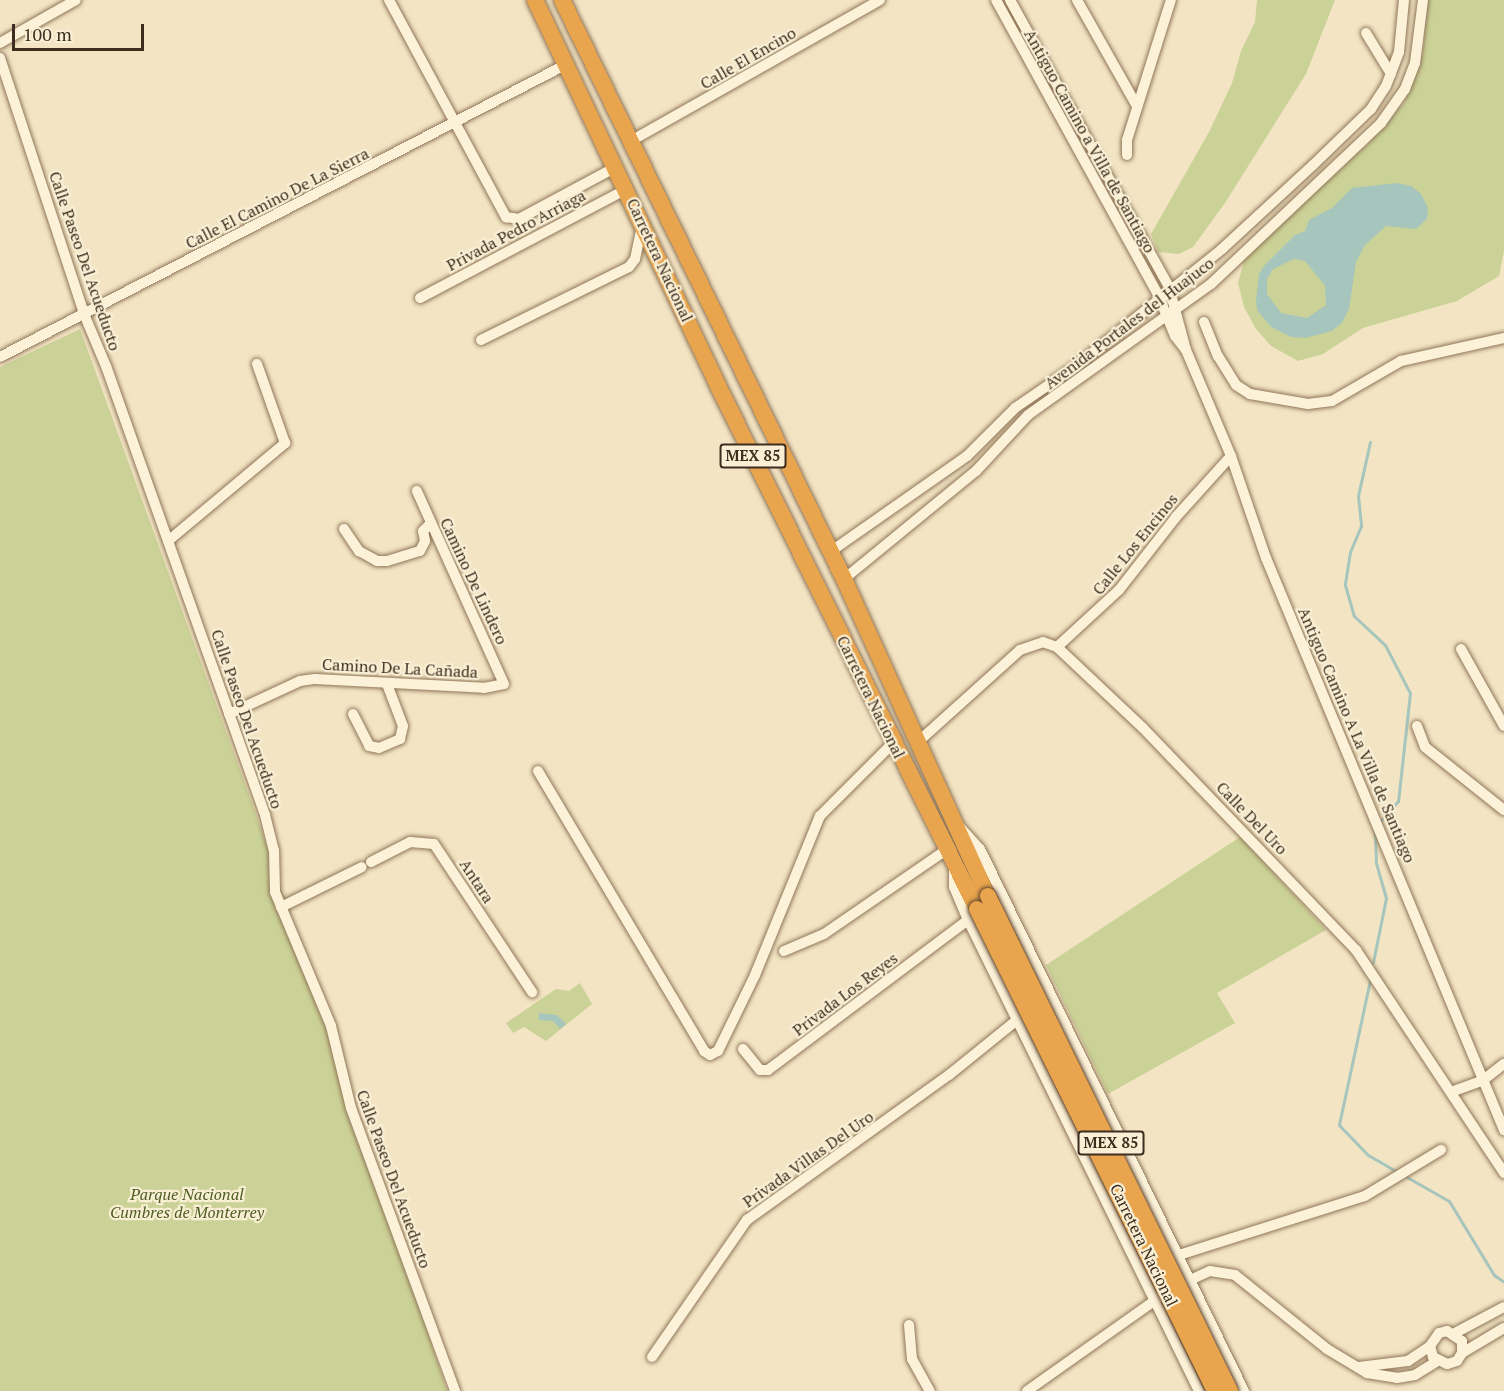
<!DOCTYPE html>
<html>
<head>
<meta charset="utf-8">
<style>
	body { margin:0 }
	#map { position:relative; width:1504px; height:1391px; overflow:hidden; background:#f3e5c4; font-family:"PT Serif",serif }
	div>[style] { position:absolute }
	.green>* { inset:0; background:#cbd297 }
	.water>* { inset:0; background:#a6c5bc }
	.stream>* { height:3px; margin:-1.5px; padding:0 1.5px; transform-origin:1.5px; border-radius:1.5px; background:#a6c5bc }
	.roads { filter:drop-shadow(0 0 2px #907658) drop-shadow(0 0 2px #907658) }
	.minor>* { height:10px; margin:-5px; padding:0 5px; transform-origin:5px; border-radius:5px; background:#fcf2d9 }
	.highway>* { height:16px; margin:-8px; padding:0 8px; transform-origin:8px; border-radius:8px; background:#e9a54d }
	.bridges { filter:drop-shadow(0 0 2px #5d432d) drop-shadow(0 0 2px #5d432d) }
	.highway-bridge>* { height:16px; margin:-8px; padding:0 8px; transform-origin:8px; border-radius:8px; background:#e9a54d }
	span { translate:-50% -50%; white-space:nowrap; text-align:center; line-height:1.15; -webkit-text-stroke:4.5px #f9efd5; paint-order:stroke }
	.shield-label span { padding:2px 4px; background:#f9efd5; border:2px solid; border-radius:4px; -webkit-text-stroke-width:0 }
	.shield-label { font-size:15px; color:#3e2d1e; font-weight:700 }
	.street-label { font-size:16px; color:#3e2d1e }
	.park-label { font-size:16px; color:#4e5d22; font-style:italic }
	.scale { position:absolute; left:12px; top:24px; width:132px; height:27px; box-sizing:border-box; border:3px solid #3e2d1e; border-top:0; padding-left:8px; font-size:18px; line-height:21px; white-space:nowrap; color:#3e2d1e; -webkit-text-stroke:4px #f9efd5; paint-order:stroke }
</style>
</head>
<body>
<div id="map">
	<div class="green">
		<i style="clip-path:polygon(1257px 0,1335px 0,1306px 74px,1225px 203px,1193px 247px,1179px 254px,1158px 252px,1151px 234px,1209px 132px,1232px 83px,1241px 51px,1255px 22px)"></i>
		<i style="clip-path:polygon(1427px 0,1504px 0,1504px 251px,1499px 276px,1457px 301px,1363px 328px,1323px 354px,1298px 361px,1271px 346px,1256px 329px,1244px 307px,1238px 283px,1245px 257px,1368px 144px,1404px 103px,1423px 53px)"></i>
		<i style="clip-path:polygon(80px 329px,256px 814px,447px 1391px,0 1391px,0 367px)"></i>
		<i style="clip-path:polygon(1240px 837px,1326px 930px,1217px 993px,1235px 1023px,1108px 1094px,1046px 965px)"></i>
		<i style="clip-path:polygon(580px 983px,592px 1004px,546px 1041px,524px 1027px,513px 1033px,506px 1023px,556px 989px,569px 991px)"></i>
	</div>
	<div class="water">
		<i style="clip-path:polygon(evenodd,1397px 183px,1411px 186px,1421px 194px,1428px 208px,1427px 219px,1416px 229px,1386px 226px,1365px 245px,1356px 262px,1349px 309px,1342px 323px,1332px 331px,1305px 338px,1291px 337px,1271px 327px,1257px 310px,1256px 301px,1259px 274px,1264px 266px,1295px 235px,1305px 231px,1309px 220px,1332px 208px,1352px 188px,1397px 183px,1294px 259px,1305px 261px,1325px 286px,1326px 305px,1307px 318px,1281px 313px,1267px 294px,1267px 279px,1273px 269px,1294px 259px)"></i>
		<i style="clip-path:polygon(539px 1013px,557px 1015px,566px 1024px,560px 1029px,553px 1021px,539px 1020px)"></i>
	</div>
	<div class="stream">
		<i style="left:1370px;top:442px;width:55px;rotate:102.5deg"></i>
		<i style="left:1358px;top:496px;width:30px;rotate:84deg"></i>
		<i style="left:1361px;top:526px;width:28px;rotate:113deg"></i>
		<i style="left:1350px;top:552px;width:33px;rotate:99deg"></i>
		<i style="left:1345px;top:585px;width:32px;rotate:74deg"></i>
		<i style="left:1354px;top:616px;width:42px;rotate:43.1deg"></i>
		<i style="left:1385px;top:645px;width:54px;rotate:62.5deg"></i>
		<i style="left:1410px;top:693px;width:109px;rotate:96.3deg"></i>
		<i style="left:1398px;top:801px;width:29px;rotate:131deg"></i>
		<i style="left:1373px;top:962px;width:65px;rotate:-78.5deg"></i>
		<i style="left:1386px;top:898px;width:36px;rotate:-106deg"></i>
		<i style="left:1376px;top:863px;width:35px;rotate:-92deg"></i>
		<i style="left:1370px;top:980px;width:148px;rotate:102.1deg"></i>
		<i style="left:1339px;top:1125px;width:42px;rotate:46deg"></i>
		<i style="left:1368px;top:1155px;width:36px;rotate:30deg"></i>
		<i style="left:1405px;top:1176px;width:51px;rotate:29.6deg"></i>
		<i style="left:1449px;top:1201px;width:87px;rotate:58.7deg"></i>
		<i style="left:1494px;top:1275px;width:12px;rotate:35deg"></i>
	</div>
	<div class="roads">
		<div class="minor">
			<i style="left:389px;top:0;width:247px;rotate:61.7deg"></i>
			<i style="left:506px;top:217px;width:13px;rotate:9deg"></i>
			<i style="left:519px;top:219px;width:110px;rotate:-28.2deg"></i>
			<i style="left:996px;top:0;width:339px;rotate:61.2deg"></i>
			<i style="left:1159px;top:297px;width:42px;rotate:67.7deg"></i>
			<i style="left:1175px;top:336px;width:18px;rotate:52deg"></i>
			<i style="left:1010px;top:0;width:328px;rotate:61deg"></i>
			<i style="left:1169px;top:287px;width:65px;rotate:74.9deg"></i>
			<i style="left:1186px;top:350px;width:115px;rotate:67deg"></i>
			<i style="left:1231px;top:456px;width:108px;rotate:71.1deg"></i>
			<i style="left:1266px;top:558px;width:620px;rotate:67.41deg"></i>
			<i style="left:1077px;top:0;width:122px;rotate:60.5deg"></i>
			<i style="left:1366px;top:33px;width:48px;rotate:58.6deg"></i>
			<i style="left:0;top:43px;width:87px;rotate:-29.5deg"></i>
			<i style="left:0;top:58px;width:269px;rotate:71.8deg"></i>
			<i style="left:84px;top:314px;width:56px;rotate:67.1deg"></i>
			<i style="left:106px;top:366px;width:476px;rotate:70.5deg"></i>
			<i style="left:265px;top:815px;width:36px;rotate:76deg"></i>
			<i style="left:274px;top:850px;width:42px;rotate:88.6deg"></i>
			<i style="left:275px;top:892px;width:145px;rotate:67.3deg"></i>
			<i style="left:331px;top:1026px;width:84px;rotate:76.3deg"></i>
			<i style="left:351px;top:1108px;width:302px;rotate:69.8deg"></i>
			<i style="left:631px;top:141px;width:286px;rotate:-29.5deg"></i>
			<i style="left:1127px;top:155px;width:15px;rotate:-90deg"></i>
			<i style="left:1127px;top:140px;width:147px;rotate:-72.6deg"></i>
			<i style="left:420px;top:298px;width:234px;rotate:-27.8deg"></i>
			<i style="left:1204px;top:322px;width:37px;rotate:68deg"></i>
			<i style="left:1218px;top:356px;width:34px;rotate:58deg"></i>
			<i style="left:1236px;top:385px;width:17px;rotate:33deg"></i>
			<i style="left:1250px;top:394px;width:59px;rotate:9.8deg"></i>
			<i style="left:1308px;top:404px;width:24px;rotate:-7deg"></i>
			<i style="left:1332px;top:401px;width:80px;rotate:-30.1deg"></i>
			<i style="left:1401px;top:361px;width:106px;rotate:-12.6deg"></i>
			<i style="left:481px;top:340px;width:165px;rotate:-26.3deg"></i>
			<i style="left:629px;top:267px;width:10px;rotate:-53deg"></i>
			<i style="left:635px;top:259px;width:33px;rotate:-78deg"></i>
			<i style="left:0;top:357px;width:638px;rotate:-27.33deg"></i>
			<i style="left:344px;top:529px;width:27px;rotate:56deg"></i>
			<i style="left:359px;top:551px;width:21px;rotate:29deg"></i>
			<i style="left:377px;top:561px;width:10px"></i>
			<i style="left:387px;top:561px;width:34px;rotate:-17deg"></i>
			<i style="left:420px;top:551px;width:11px;rotate:-63deg"></i>
			<i style="left:425px;top:541px;width:10px;rotate:-101deg"></i>
			<i style="left:423px;top:531px;width:11px;rotate:-45deg"></i>
			<i style="left:168px;top:541px;width:153px;rotate:-39.9deg"></i>
			<i style="left:285px;top:443px;width:84px;rotate:-109.5deg"></i>
			<i style="left:830px;top:552px;width:167px;rotate:-35deg"></i>
			<i style="left:967px;top:456px;width:68px;rotate:-45deg"></i>
			<i style="left:1015px;top:408px;width:74px;rotate:-34.5deg"></i>
			<i style="left:1076px;top:366px;width:187px;rotate:-38.7deg"></i>
			<i style="left:1222px;top:249px;width:124px;rotate:-42.7deg"></i>
			<i style="left:1313px;top:165px;width:81px;rotate:-44deg"></i>
			<i style="left:1371px;top:109px;width:27px;rotate:-57deg"></i>
			<i style="left:1386px;top:86px;width:36px;rotate:-69deg"></i>
			<i style="left:1399px;top:52px;width:52px;rotate:-84.5deg"></i>
			<i style="left:844px;top:579px;width:171px;rotate:-39.3deg"></i>
			<i style="left:976px;top:471px;width:76px;rotate:-47.1deg"></i>
			<i style="left:1028px;top:415px;width:225px;rotate:-35.6deg"></i>
			<i style="left:1211px;top:284px;width:234px;rotate:-43.4deg"></i>
			<i style="left:1381px;top:123px;width:42px;rotate:-54.8deg"></i>
			<i style="left:1405px;top:89px;width:28px;rotate:-69deg"></i>
			<i style="left:1415px;top:63px;width:64px;rotate:-82.8deg"></i>
			<i style="left:1057px;top:647px;width:84px;rotate:-42.6deg"></i>
			<i style="left:1119px;top:590px;width:93px;rotate:-52deg"></i>
			<i style="left:1176px;top:517px;width:82px;rotate:-48deg"></i>
			<i style="left:1461px;top:649px;width:88px;rotate:60.8deg"></i>
			<i style="left:229px;top:714px;width:78px;rotate:-24.9deg"></i>
			<i style="left:300px;top:681px;width:15px;rotate:-8deg"></i>
			<i style="left:315px;top:679px;width:169px;rotate:3deg"></i>
			<i style="left:484px;top:688px;width:20px;rotate:-11deg"></i>
			<i style="left:504px;top:684px;width:212px;rotate:-114.3deg"></i>
			<i style="left:353px;top:714px;width:36px;rotate:63deg"></i>
			<i style="left:369px;top:746px;width:10px;rotate:11deg"></i>
			<i style="left:379px;top:748px;width:23px;rotate:-23deg"></i>
			<i style="left:400px;top:739px;width:13px;rotate:-77deg"></i>
			<i style="left:403px;top:726px;width:45px;rotate:-110.9deg"></i>
			<i style="left:1417px;top:726px;width:22px;rotate:69deg"></i>
			<i style="left:1425px;top:747px;width:101px;rotate:38.6deg"></i>
			<i style="left:919px;top:741px;width:136px;rotate:-42deg"></i>
			<i style="left:1020px;top:650px;width:24px;rotate:-19deg"></i>
			<i style="left:1043px;top:642px;width:15px;rotate:20deg"></i>
			<i style="left:1057px;top:647px;width:118px;rotate:43.3deg"></i>
			<i style="left:1143px;top:728px;width:308px;rotate:46.2deg"></i>
			<i style="left:1356px;top:950px;width:268px;rotate:56.4deg"></i>
			<i style="left:538px;top:771px;width:326px;rotate:59.3deg"></i>
			<i style="left:704px;top:1051px;width:7px;rotate:34deg"></i>
			<i style="left:710px;top:1055px;width:9px;rotate:-27deg"></i>
			<i style="left:718px;top:1051px;width:85px;rotate:-64deg"></i>
			<i style="left:755px;top:975px;width:172px;rotate:-67.8deg"></i>
			<i style="left:820px;top:816px;width:103px;rotate:-45deg"></i>
			<i style="left:960px;top:827px;width:30px;rotate:48deg"></i>
			<i style="left:980px;top:849px;width:603px;rotate:64.03deg"></i>
			<i style="left:371px;top:862px;width:44px;rotate:-27.1deg"></i>
			<i style="left:410px;top:842px;width:24px;rotate:5deg"></i>
			<i style="left:434px;top:844px;width:178px;rotate:56.5deg"></i>
			<i style="left:954px;top:867px;width:20px;rotate:90deg"></i>
			<i style="left:954px;top:887px;width:36px;rotate:67deg"></i>
			<i style="left:968px;top:920px;width:525px;rotate:63.87deg"></i>
			<i style="left:281px;top:907px;width:90px;rotate:-26.3deg"></i>
			<i style="left:784px;top:951px;width:43px;rotate:-23deg"></i>
			<i style="left:824px;top:934px;width:148px;rotate:-34.5deg"></i>
			<i style="left:743px;top:1049px;width:27px;rotate:51deg"></i>
			<i style="left:760px;top:1070px;width:8px"></i>
			<i style="left:768px;top:1070px;width:250px;rotate:-36.9deg"></i>
			<i style="left:1451px;top:1092px;width:33px;rotate:-20deg"></i>
			<i style="left:1482px;top:1081px;width:28px;rotate:-38deg"></i>
			<i style="left:1179px;top:1255px;width:195px;rotate:-17.6deg"></i>
			<i style="left:1365px;top:1196px;width:89px;rotate:-31.2deg"></i>
			<i style="left:1186px;top:1282px;width:26px;rotate:-25deg"></i>
			<i style="left:1210px;top:1271px;width:25px;rotate:9deg"></i>
			<i style="left:1235px;top:1275px;width:118px;rotate:38.8deg"></i>
			<i style="left:1327px;top:1349px;width:47px;rotate:31deg"></i>
			<i style="left:1367px;top:1373px;width:30px;rotate:9deg"></i>
			<i style="left:1397px;top:1378px;width:18px;rotate:-9deg"></i>
			<i style="left:1415px;top:1375px;width:26px;rotate:-32deg"></i>
			<i style="left:909px;top:1325px;width:34px;rotate:85deg"></i>
			<i style="left:912px;top:1359px;width:37px;rotate:61deg"></i>
			<i style="left:1455px;top:1333px;width:55px;rotate:-28deg"></i>
			<i style="left:1462px;top:1353px;width:49px;rotate:-30.8deg"></i>
			<i style="left:652px;top:1357px;width:167px;rotate:-55.3deg"></i>
			<i style="left:747px;top:1220px;width:249px;rotate:-35.7deg"></i>
			<i style="left:949px;top:1075px;width:87px;rotate:-39deg"></i>
			<i style="left:1359px;top:1367px;width:49px;rotate:-7deg"></i>
			<i style="left:1408px;top:1361px;width:27px;rotate:-34deg"></i>
			<i style="left:1430px;top:1346px;width:16px;rotate:-55deg"></i>
			<i style="left:1439px;top:1333px;width:8px;rotate:-14deg"></i>
			<i style="left:1447px;top:1331px;width:18px;rotate:34deg"></i>
			<i style="left:1462px;top:1341px;width:12px;rotate:90deg"></i>
			<i style="left:1462px;top:1353px;width:9px;rotate:122deg"></i>
			<i style="left:1457px;top:1361px;width:10px;rotate:163deg"></i>
			<i style="left:1447px;top:1364px;width:16px;rotate:-153deg"></i>
			<i style="left:1433px;top:1357px;width:11px;rotate:-105deg"></i>
			<i style="left:1027px;top:1391px;width:164px;rotate:-35.3deg"></i>
		</div>
		<div class="highway">
			<i style="left:535px;top:0;width:427px;rotate:64.6deg"></i>
			<i style="left:718px;top:386px;width:584px;rotate:63.65deg"></i>
			<i style="left:562px;top:0;width:644px;rotate:64.03deg"></i>
			<i style="left:844px;top:579px;width:348px;rotate:65.6deg"></i>
		</div>
	</div>
	<div class="bridges">
		<div class="highway-bridge">
			<i style="left:988px;top:896px;width:551px;rotate:63.95deg"></i>
			<i style="left:977px;top:909px;width:538px;rotate:63.72deg"></i>
		</div>
	</div>
	<div class="shield-label">
		<span style="left:753px;top:456px">MEX 85</span>
		<span style="left:1111px;top:1143px">MEX 85</span>
	</div>
	<div class="street-label">
		<span style="left:748px;top:58px;rotate:-30deg">Calle El Encino</span>
		<span style="left:1090px;top:141px;rotate:61deg">Antiguo Camino a Villa de Santiago</span>
		<span style="left:277px;top:198px;rotate:-27deg">Calle El Camino De La Sierra</span>
		<span style="left:516px;top:230px;rotate:-28deg">Privada Pedro Arriaga</span>
		<span style="left:660px;top:260px;rotate:65deg">Carretera Nacional</span>
		<span style="left:85px;top:261px;rotate:71deg">Calle Paseo Del Acueducto</span>
		<span style="left:1129px;top:323px;rotate:-37deg">Avenida Portales del Huajuco</span>
		<span style="left:1135px;top:544px;rotate:-51deg">Calle Los Encinos</span>
		<span style="left:474px;top:581px;rotate:65deg">Camino De Lindero</span>
		<span style="left:400px;top:668px;rotate:3deg">Camino De La Cañada</span>
		<span style="left:871px;top:697px;rotate:64deg">Carretera Nacional</span>
		<span style="left:247px;top:719px;rotate:71deg">Calle Paseo Del Acueducto</span>
		<span style="left:1357px;top:735px;rotate:67deg">Antiguo Camino A La Villa de Santiago</span>
		<span style="left:1252px;top:818px;rotate:46deg">Calle Del Uro</span>
		<span style="left:477px;top:881px;rotate:57deg">Antara</span>
		<span style="left:845px;top:994px;rotate:-37deg">Privada Los Reyes</span>
		<span style="left:808px;top:1159px;rotate:-35deg">Privada Villas Del Uro</span>
		<span style="left:394px;top:1179px;rotate:70deg">Calle Paseo Del Acueducto</span>
		<span style="left:1144px;top:1245px;rotate:64deg">Carretera Nacional</span>
	</div>
	<div class="park-label">
		<span style="left:187px;top:1203px">Parque Nacional<br>Cumbres de Monterrey</span>
	</div>
	<div class="scale">100 m</div>
</div>
</body>
</html>
